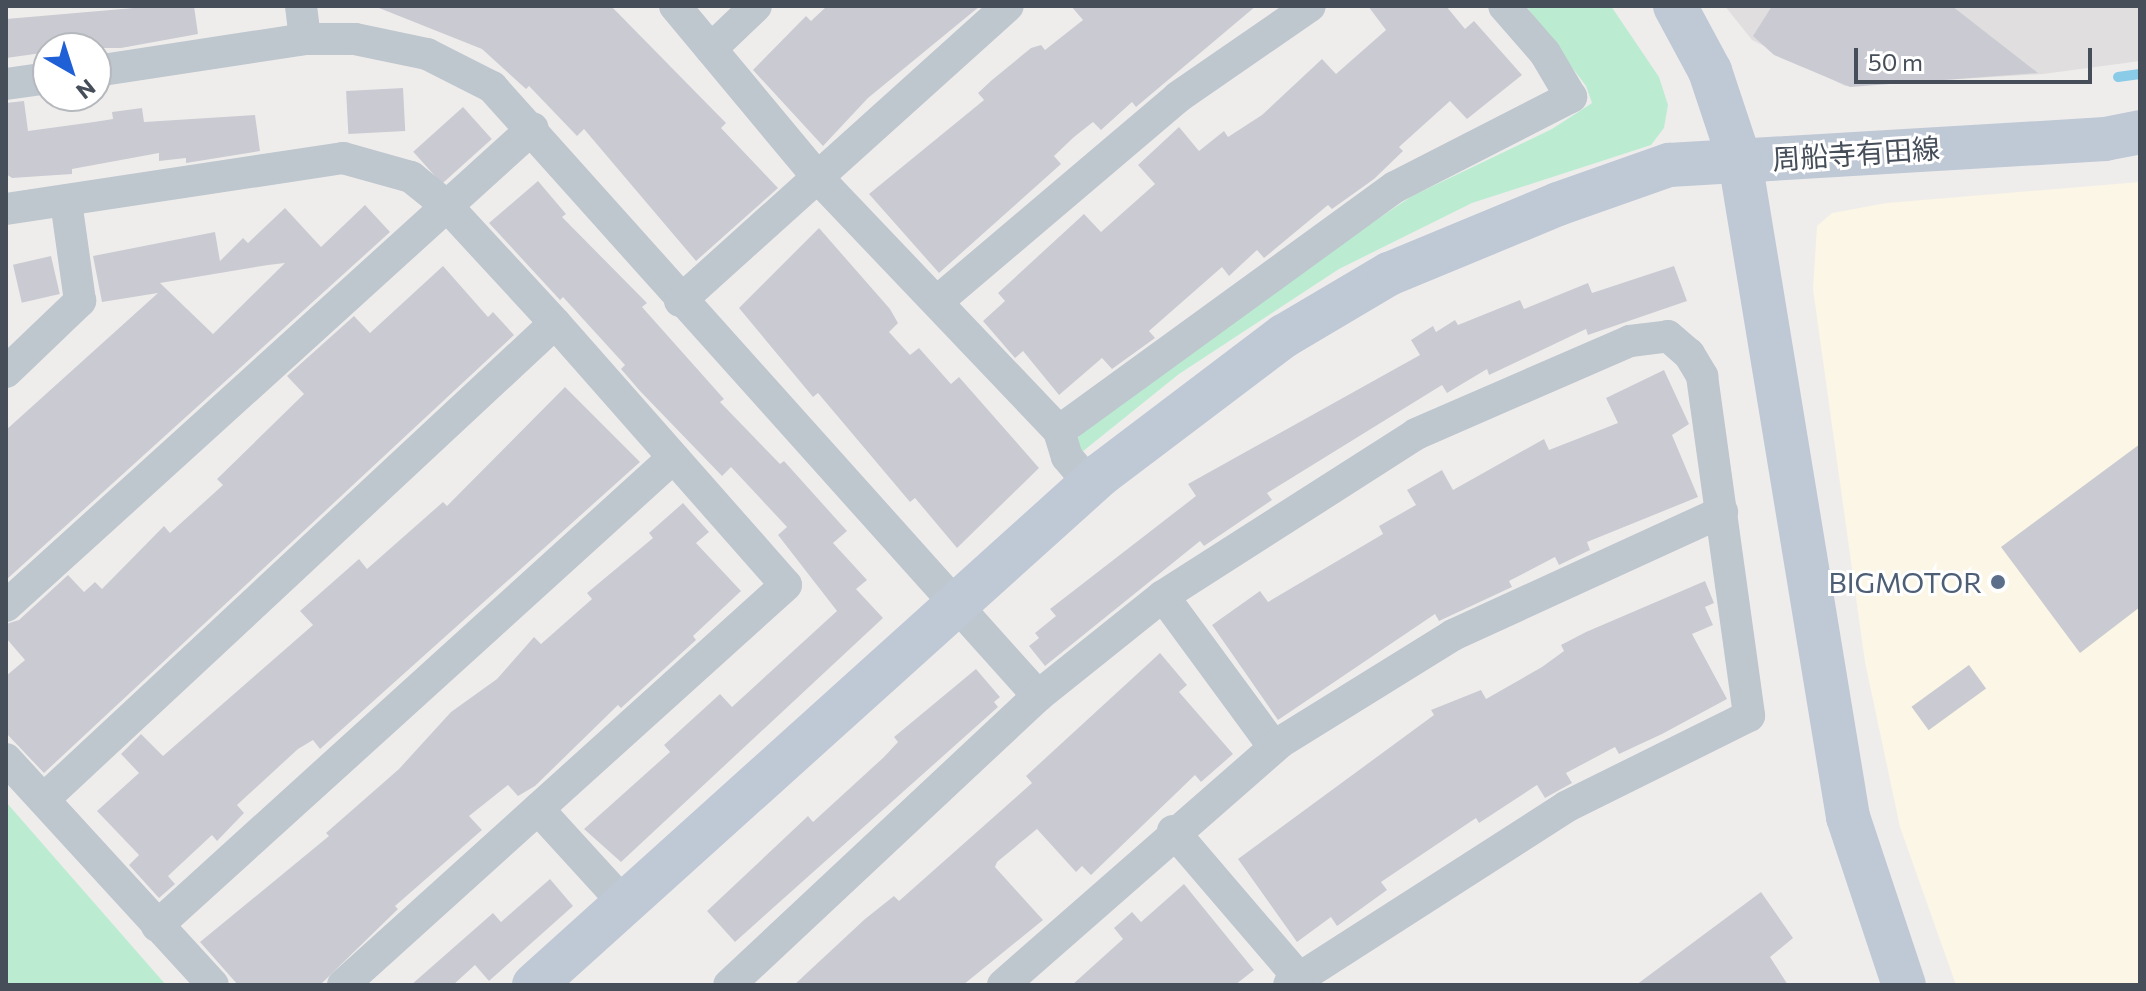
<!DOCTYPE html>
<html>
<head>
<meta charset="utf-8">
<style>
	body { margin:0 }
	#map { position:relative; width:2146px; height:991px; overflow:hidden; background:#efedec; font-family:Commissioner,"Noto Sans JP",sans-serif }
	div>[style] { position:absolute }
	.commercial>* { inset:0; background:#fbf6e5 }
	.education>* { inset:0; background:#e0dede }
	.green>* { inset:0; background:#bbecd2 }
	.stream>* { height:10px; margin:-5px; padding:0 5px; transform-origin:5px; border-radius:5px; background:#8acce8 }
	.building>* { inset:0; background:#cacbd2; transform-origin:0 0 }
	.street>* { height:32px; margin:-16px; padding:0 16px; transform-origin:16px; border-radius:16px; background:#bec6ce }
	.secondary>* { height:44px; margin:-22px; padding:0 22px; transform-origin:22px; border-radius:22px; background:#bfc8d5 }
	.dots>* { width:22px; height:22px; translate:-50% -50%; box-sizing:border-box; border:4px solid #fff; border-radius:50% }
	span { translate:-50% -50%; white-space:nowrap; text-align:center; line-height:1.15; -webkit-text-stroke:6px #fff; paint-order:stroke }
	.street-label { font-size:28px; color:#464e59 }
	.service-label { font-size:28px; color:#4e5e75 }
	.right { translate:-100% -50%; text-align:right }
	.frame { position:absolute; inset:0; border:8px solid #464e59; pointer-events:none }
	.north { position:absolute; left:32px; top:32px; width:80px; height:80px; box-sizing:border-box; background:#fff; border:2px solid #b5b8bd; border-radius:50%; rotate:141deg; font-size:22px; font-weight:700; line-height:32px; text-align:center; color:#464e59 }
	.north::after { content:''; display:block; margin:auto; width:28px; height:36px; background:#2060d6; clip-path:polygon(50% 0,100% 100%,50% 72%,0 100%) }
	.scale { position:absolute; left:1854px; top:48px; width:238px; height:36px; box-sizing:border-box; border:4px solid #464e59; border-top:0; padding-left:10px; font-size:24px; line-height:28px; white-space:nowrap; color:#464e59; -webkit-text-stroke:6px #fff; paint-order:stroke }
</style>
</head>
<body>
<div id="map">
	<div class="commercial">
		<i style="clip-path:polygon(2140px 182px,2140px 985px,1956px 985px,1900px 827px,1865px 662px,1813px 289px,1817px 226px,1832px 213px,1887px 203px)"></i>
	</div>
	<div class="education">
		<i style="clip-path:polygon(1725px 6px,2140px 6px,2140px 61px,2043px 74px,1845px 86px,1752px 40px)"></i>
	</div>
	<div class="green">
		<i style="clip-path:polygon(1526px 6px,1611px 6px,1659px 77px,1668px 105px,1664px 128px,1651px 145px,1472px 203px,1339px 269px,1179px 374px,1082px 452px,1074px 443px,1082px 432px,1302px 270px,1412px 196px,1552px 129px,1592px 103px,1586px 86px)"></i>
		<i style="clip-path:polygon(6px 802px,166px 985px,6px 985px)"></i>
	</div>
	<div class="stream">
		<i style="left:2118px;top:77px;width:22px;rotate:-8deg"></i>
	</div>
	<div class="building">
		<i style="clip-path:polygon(157px 6px,194px 6px,198px 34px,121px 48px,42px 48px,42px 53px,6px 58px,6px 19px)"></i>
		<i style="clip-path:polygon(374px 6px,611px 6px,726px 123px,721px 128px,778px 188px,696px 261px,584px 129px,577px 136px,529px 86px,526px 89px,482px 49px)"></i>
		<i style="clip-path:polygon(827px 6px,980px 6px,868px 98px,823px 146px,753px 70px,806px 16px,811px 21px)"></i>
		<i style="clip-path:polygon(1071px 6px,1256px 6px,1136px 107px,1132px 102px,1101px 130px,1093px 122px,1074px 137px,1054px 156px,1061px 164px,939px 273px,869px 194px,984px 100px,978px 93px,992px 80px,1031px 48px,1041px 45px,1045px 50px,1083px 20px)"></i>
		<i style="clip-path:polygon(1368px 6px,1446px 6px,1465px 29px,1474px 21px,1522px 75px,1467px 119px,1450px 101px,1399px 147px,1403px 151px,1374px 179px,1332px 209px,1328px 205px,1264px 258px,1257px 250px,1229px 276px,1222px 267px,1149px 331px,1155px 338px,1112px 369px,1102px 358px,1059px 395px,1023px 351px,1015px 358px,983px 321px,1005px 301px,998px 293px,1084px 214px,1101px 232px,1155px 184px,1138px 165px,1179px 127px,1199px 151px,1224px 131px,1228px 137px,1262px 115px,1322px 59px,1336px 74px,1386px 30px)"></i>
		<i style="clip-path:polygon(1772px 6px,1952px 6px,2038px 73px,1850px 87px,1774px 55px,1753px 36px)"></i>
		<i style="left:403px;top:88px;width:43px;height:57px;rotate:87deg"></i>
		<i style="clip-path:polygon(24px 101px,28px 131px,94px 122px,113px 119px,112px 112px,142px 108px,144px 122px,255px 115px,260px 151px,186px 163px,186px 158px,159px 161px,159px 153px,72px 169px,72px 174px,12px 178px,6px 174px,6px 103px)"></i>
		<i style="left:463px;top:107px;width:43px;height:67px;rotate:48deg"></i>
		<i style="clip-path:polygon(538px 181px,566px 214px,562px 217px,647px 303px,642px 307px,724px 399px,720px 402px,780px 464px,784px 461px,847px 531px,833px 543px,867px 580px,856px 589px,883px 618px,621px 862px,584px 829px,670px 752px,664px 745px,720px 694px,732px 707px,837px 611px,778px 535px,787px 527px,731px 467px,722px 476px,640px 391px,621px 369px,625px 365px,563px 297px,560px 300px,489px 223px)"></i>
		<i style="clip-path:polygon(evenodd,365px 205px,390px 232px,6px 580px,6px 430px,158px 293px,102px 302px,93px 256px,215px 232px,220px 261px,243px 238px,248px 243px,285px 208px,321px 247px,365px 205px,285px 263px,213px 334px,160px 283px,268px 265px,285px 263px)"></i>
		<i style="clip-path:polygon(819px 228px,890px 309px,898px 323px,889px 332px,910px 355px,919px 348px,951px 384px,959px 377px,1039px 468px,957px 548px,915px 498px,910px 502px,818px 393px,813px 397px,739px 308px)"></i>
		<i style="left:51px;top:256px;width:39px;height:39px;rotate:77deg"></i>
		<i style="clip-path:polygon(443px 266px,488px 317px,493px 312px,514px 335px,44px 773px,6px 733px,6px 676px,25px 660px,6px 638px,6px 624px,19px 620px,68px 575px,84px 592px,95px 582px,102px 589px,164px 526px,170px 533px,223px 485px,217px 479px,304px 394px,287px 376px,354px 316px,370px 333px)"></i>
		<i style="clip-path:polygon(1674px 266px,1687px 301px,1588px 335px,1586px 329px,1489px 375px,1487px 369px,1447px 393px,1442px 385px,1267px 493px,1272px 500px,1204px 546px,1200px 541px,1045px 666px,1029px 646px,1039px 638px,1035px 633px,1056px 616px,1050px 609px,1196px 496px,1188px 484px,1420px 355px,1411px 340px,1433px 326px,1436px 332px,1455px 320px,1458px 325px,1520px 300px,1524px 309px,1588px 283px,1592px 293px)"></i>
		<i style="clip-path:polygon(1664px 370px,1689px 424px,1672px 435px,1698px 497px,1587px 542px,1590px 550px,1559px 565px,1555px 557px,1509px 581px,1512px 587px,1439px 621px,1435px 614px,1278px 720px,1212px 625px,1260px 591px,1268px 602px,1383px 534px,1379px 526px,1416px 505px,1407px 490px,1442px 470px,1453px 490px,1544px 439px,1549px 450px,1618px 423px,1606px 398px)"></i>
		<i style="clip-path:polygon(565px 387px,640px 462px,320px 749px,313px 740px,298px 749px,237px 805px,244px 813px,217px 841px,212px 835px,168px 876px,175px 884px,159px 898px,129px 865px,139px 855px,97px 811px,139px 773px,121px 754px,141px 734px,163px 756px,313px 625px,300px 611px,359px 559px,367px 569px,443px 502px,447px 506px)"></i>
		<i style="clip-path:polygon(2140px 444px,2140px 607px,2080px 653px,2001px 547px)"></i>
		<i style="clip-path:polygon(683px 503px,709px 532px,696px 543px,741px 591px,693px 636px,696px 640px,621px 708px,618px 705px,535px 786px,518px 796px,508px 785px,469px 816px,482px 830px,395px 906px,398px 909px,320px 985px,238px 985px,200px 942px,329px 836px,326px 833px,399px 769px,451px 712px,497px 679px,534px 637px,541px 644px,592px 599px,587px 593px,653px 538px,649px 533px)"></i>
		<i style="clip-path:polygon(1705px 581px,1714px 603px,1705px 607px,1713px 625px,1692px 634px,1727px 699px,1662px 734px,1619px 754px,1615px 747px,1566px 773px,1572px 783px,1545px 798px,1537px 785px,1479px 823px,1476px 818px,1381px 882px,1387px 890px,1337px 926px,1331px 917px,1297px 942px,1238px 859px,1434px 715px,1431px 710px,1481px 690px,1486px 699px,1542px 667px,1564px 651px,1561px 645px,1586px 632px)"></i>
		<i style="clip-path:polygon(1160px 653px,1187px 685px,1179px 692px,1233px 754px,1201px 782px,1195px 775px,1091px 875px,1082px 866px,1076px 872px,1037px 829px,997px 862px,995px 867px,1043px 920px,963px 985px,794px 985px,865px 919px,894px 896px,899px 901px,1032px 783px,1026px 776px)"></i>
		<i style="left:1969px;top:665px;width:29px;height:71px;rotate:54deg"></i>
		<i style="clip-path:polygon(976px 669px,1000px 697px,994px 702px,998px 707px,735px 942px,707px 911px,808px 816px,813px 822px,884px 757px,898px 742px,894px 737px)"></i>
		<i style="clip-path:polygon(550px 879px,573px 906px,489px 981px,475px 965px,453px 985px,411px 985px,493px 913px,501px 922px)"></i>
		<i style="clip-path:polygon(1184px 884px,1254px 970px,1235px 985px,1072px 985px,1123px 939px,1114px 928px,1132px 912px,1141px 922px)"></i>
		<i style="clip-path:polygon(1761px 892px,1793px 938px,1770px 957px,1788px 985px,1636px 985px)"></i>
	</div>
	<div class="street">
		<i style="left:301px;top:6px;width:33px;rotate:83deg"></i>
		<i style="left:675px;top:6px;width:226px;rotate:50.2deg"></i>
		<i style="left:820px;top:180px;width:347px;rotate:46.4deg"></i>
		<i style="left:1059px;top:431px;width:27px;rotate:73deg"></i>
		<i style="left:1067px;top:457px;width:35px;rotate:50deg"></i>
		<i style="left:711px;top:49px;width:62px;rotate:-43.7deg"></i>
		<i style="left:96px;top:71px;width:211px;rotate:-8.7deg"></i>
		<i style="left:305px;top:39px;width:50px"></i>
		<i style="left:355px;top:39px;width:74px;rotate:11.8deg"></i>
		<i style="left:427px;top:54px;width:73px;rotate:26.9deg"></i>
		<i style="left:492px;top:87px;width:818px;rotate:48.12deg"></i>
		<i style="left:1038px;top:696px;width:423px;rotate:136.9deg"></i>
		<i style="left:6px;top:84px;width:42px;rotate:-8.1deg"></i>
		<i style="left:6px;top:209px;width:341px;rotate:-8.6deg"></i>
		<i style="left:343px;top:158px;width:71px;rotate:15.6deg"></i>
		<i style="left:411px;top:177px;width:46px;rotate:38.9deg"></i>
		<i style="left:447px;top:206px;width:159px;rotate:47.3deg"></i>
		<i style="left:555px;top:323px;width:349px;rotate:48.6deg"></i>
		<i style="left:786px;top:585px;width:597px;rotate:137.92deg"></i>
		<i style="left:939px;top:300px;width:314px;rotate:-40.3deg"></i>
		<i style="left:1178px;top:97px;width:160px;rotate:-34.6deg"></i>
		<i style="left:680px;top:301px;width:441px;rotate:-42deg"></i>
		<i style="left:6px;top:372px;width:103px;rotate:-43.8deg"></i>
		<i style="left:80px;top:301px;width:101px;rotate:-98deg"></i>
		<i style="left:1059px;top:431px;width:415px;rotate:-36deg"></i>
		<i style="left:1395px;top:187px;width:198px;rotate:-27.1deg"></i>
		<i style="left:1571px;top:97px;width:51px;rotate:-120.6deg"></i>
		<i style="left:1545px;top:53px;width:62px;rotate:-131.1deg"></i>
		<i style="left:1163px;top:596px;width:187px;rotate:53.7deg"></i>
		<i style="left:6px;top:606px;width:711px;rotate:-42.21deg"></i>
		<i style="left:1038px;top:696px;width:160px;rotate:-38.7deg"></i>
		<i style="left:1163px;top:596px;width:300px;rotate:-32.6deg"></i>
		<i style="left:1416px;top:434px;width:233px;rotate:-23.5deg"></i>
		<i style="left:1630px;top:341px;width:38px;rotate:-7deg"></i>
		<i style="left:1668px;top:336px;width:28px;rotate:41deg"></i>
		<i style="left:1689px;top:354px;width:26px;rotate:59deg"></i>
		<i style="left:1702px;top:376px;width:343px;rotate:82.1deg"></i>
		<i style="left:1749px;top:716px;width:204px;rotate:153.6deg"></i>
		<i style="left:1566px;top:807px;width:329px;rotate:147.3deg"></i>
		<i style="left:6px;top:759px;width:306px;rotate:47.5deg"></i>
		<i style="left:44px;top:799px;width:698px;rotate:-42.97deg"></i>
		<i style="left:538px;top:809px;width:126px;rotate:47.6deg"></i>
		<i style="left:1173px;top:831px;width:192px;rotate:49.4deg"></i>
		<i style="left:157px;top:926px;width:697px;rotate:-42.21deg"></i>
		<i style="left:1003px;top:985px;width:367px;rotate:-41.2deg"></i>
		<i style="left:1279px;top:743px;width:205px;rotate:-31.8deg"></i>
		<i style="left:1453px;top:635px;width:296px;rotate:-24.6deg"></i>
	</div>
	<div class="secondary">
		<i style="left:1675px;top:6px;width:74px;rotate:61.7deg"></i>
		<i style="left:1710px;top:71px;width:95px;rotate:71.6deg"></i>
		<i style="left:1740px;top:161px;width:665px;rotate:80.65deg"></i>
		<i style="left:1848px;top:817px;width:177px;rotate:71.6deg"></i>
		<i style="left:534px;top:985px;width:762px;rotate:-42.02deg"></i>
		<i style="left:1100px;top:475px;width:231px;rotate:-37.1deg"></i>
		<i style="left:1284px;top:336px;width:122px;rotate:-30.6deg"></i>
		<i style="left:1389px;top:274px;width:183px;rotate:-22.5deg"></i>
		<i style="left:1558px;top:204px;width:118px;rotate:-19.4deg"></i>
		<i style="left:1669px;top:165px;width:437px;rotate:-3.4deg"></i>
		<i style="left:2105px;top:139px;width:36px;rotate:-11deg"></i>
	</div>
	<div class="dots">
		<i style="left:1998px;top:582px;background:#5c6f8a"></i>
	</div>
	<div class="street-label">
		<span style="left:1856px;top:153px;rotate:-4deg">周船寺有田線</span>
	</div>
	<div class="service-label">
		<span class="right" style="left:1982px;top:582px">BIGMOTOR</span>
	</div>
	<div class="frame"></div>
	<div class="north">N</div>
	<div class="scale">50 m</div>
</div>
</body>
</html>
